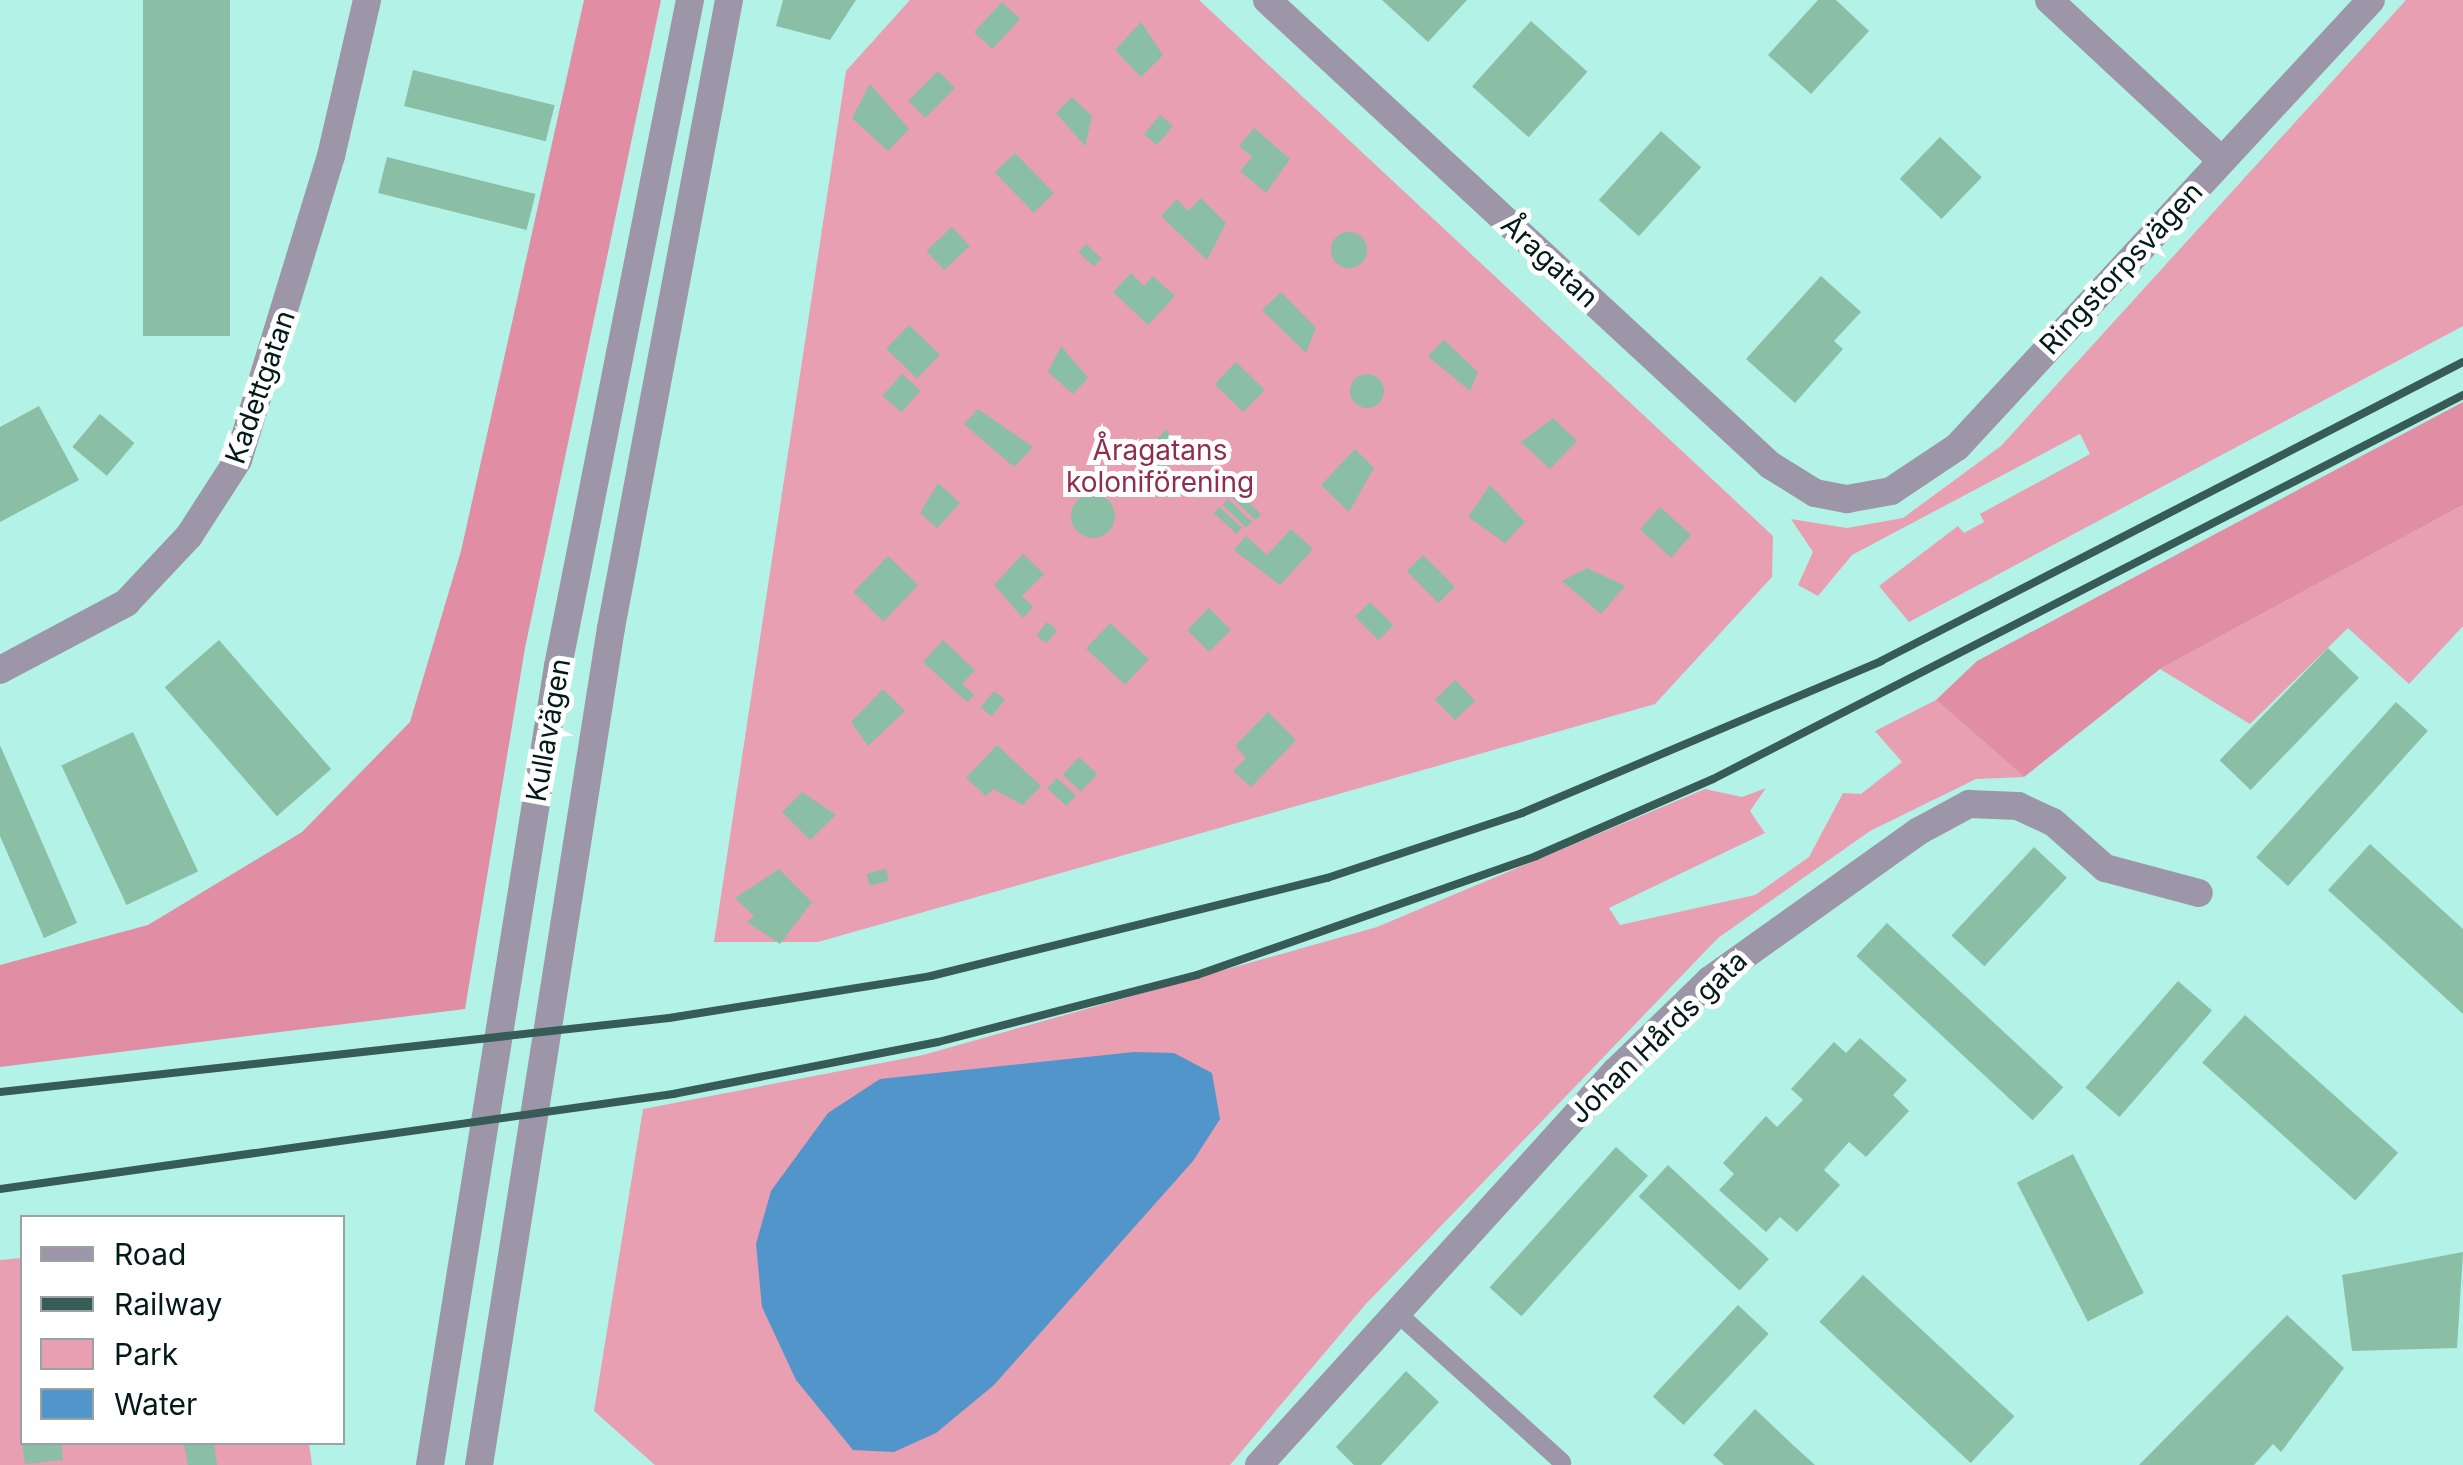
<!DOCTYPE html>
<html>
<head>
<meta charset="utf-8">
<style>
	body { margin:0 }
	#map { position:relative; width:2463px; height:1465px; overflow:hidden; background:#b3f2e7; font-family:Inter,sans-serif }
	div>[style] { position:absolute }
	.green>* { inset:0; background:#e89fb1 }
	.forest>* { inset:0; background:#e18da3 }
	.water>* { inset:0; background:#5195ca }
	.building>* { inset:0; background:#8abea5; transform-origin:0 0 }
	.round { border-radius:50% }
	.service>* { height:18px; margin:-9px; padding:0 9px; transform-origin:9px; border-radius:9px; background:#9d96a9 }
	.minor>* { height:28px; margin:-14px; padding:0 14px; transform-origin:14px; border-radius:14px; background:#9d96a9 }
	.tertiary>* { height:28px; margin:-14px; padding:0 14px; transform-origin:14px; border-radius:14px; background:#9d96a9 }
	.rail>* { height:8px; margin:-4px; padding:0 4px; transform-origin:4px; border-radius:4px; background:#375b56 }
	span { translate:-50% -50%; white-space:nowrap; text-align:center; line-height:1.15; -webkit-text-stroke:10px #fff; paint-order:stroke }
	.street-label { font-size:28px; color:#021a17 }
	.park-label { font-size:28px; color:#902d4f }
	.legend { position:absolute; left:20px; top:1215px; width:325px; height:230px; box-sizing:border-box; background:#fff; border:2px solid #9aa3a2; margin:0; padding:12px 18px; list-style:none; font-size:30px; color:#021a17 }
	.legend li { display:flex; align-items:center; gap:20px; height:50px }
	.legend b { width:50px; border:2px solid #9aa3a2 }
</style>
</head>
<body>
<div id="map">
	<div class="green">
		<i style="clip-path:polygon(910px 0,1199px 0,1773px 536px,1772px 577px,1655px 704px,818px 942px,714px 942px,846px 71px)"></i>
		<i style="clip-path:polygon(2406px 0,2463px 0,2463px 326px,1909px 622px,1879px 586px,1958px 526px,1964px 533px,1984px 522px,1980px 514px,2090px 454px,2080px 434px,1852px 555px,1818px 596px,1798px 585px,1813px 552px,1791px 519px,1847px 528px,1903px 518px,2001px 446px)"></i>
		<i style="clip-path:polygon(2463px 505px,2463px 626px,2409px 684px,2348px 628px,2250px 724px,2160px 669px)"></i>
		<i style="clip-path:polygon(1936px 700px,2024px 777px,1976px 779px,1870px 831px,1718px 938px,1365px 1305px,1230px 1465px,655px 1465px,594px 1411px,643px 1109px,923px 1055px,1377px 927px,1705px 789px,1742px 797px,1766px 788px,1750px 811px,1765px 833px,1609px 908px,1620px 925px,1755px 895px,1809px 857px,1843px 793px,1861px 794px,1902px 762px,1875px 731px)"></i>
		<i style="clip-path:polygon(22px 1258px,22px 1442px,309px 1443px,312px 1465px,0 1465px,0 1260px)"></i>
	</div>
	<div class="forest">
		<i style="clip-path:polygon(584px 0,661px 0,525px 648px,465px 1009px,0 1067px,0 965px,148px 925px,302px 832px,410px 722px,461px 551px)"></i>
		<i style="clip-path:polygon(2463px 402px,2463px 505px,2160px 669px,2024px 777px,1936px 700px,1977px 661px)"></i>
	</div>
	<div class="water">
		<i style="clip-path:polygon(1134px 1052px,1174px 1053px,1212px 1073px,1220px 1119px,1193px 1161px,994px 1385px,936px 1433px,894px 1452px,853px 1450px,796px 1380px,762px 1307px,756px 1244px,771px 1191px,828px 1113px,880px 1079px)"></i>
	</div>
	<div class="building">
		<i style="left:143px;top:0;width:87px;height:336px"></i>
		<i style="clip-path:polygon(783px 0,856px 0,830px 40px,776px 26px)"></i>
		<i style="clip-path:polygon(1382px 0,1467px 0,1428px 42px)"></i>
		<i style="clip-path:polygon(1818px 0,1836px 0,1869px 31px,1811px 94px,1768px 55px)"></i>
		<i style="left:1002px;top:2px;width:25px;height:41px;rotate:43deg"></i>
		<i style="left:1531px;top:21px;width:76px;height:88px;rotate:42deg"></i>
		<i style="clip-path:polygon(1141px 22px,1163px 55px,1141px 77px,1115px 50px)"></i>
		<i style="left:413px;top:70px;width:146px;height:37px;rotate:14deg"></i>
		<i style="left:938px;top:71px;width:24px;height:42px;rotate:45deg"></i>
		<i style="clip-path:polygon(870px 84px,909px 129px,888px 151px,852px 118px)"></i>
		<i style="clip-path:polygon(1072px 97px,1092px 116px,1085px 146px,1056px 113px)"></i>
		<i style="left:1160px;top:115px;width:17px;height:25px;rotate:40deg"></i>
		<i style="clip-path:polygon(1254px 128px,1290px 159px,1266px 193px,1240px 171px,1252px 157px,1239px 146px)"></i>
		<i style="left:1661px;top:131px;width:54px;height:93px;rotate:42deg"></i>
		<i style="left:1940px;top:137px;width:58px;height:58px;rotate:44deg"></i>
		<i style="left:1015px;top:153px;width:56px;height:28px;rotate:46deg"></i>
		<i style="left:387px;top:157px;width:153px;height:37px;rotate:14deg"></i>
		<i style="clip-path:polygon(1201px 198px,1226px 223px,1207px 260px,1161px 216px,1177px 199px,1188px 211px)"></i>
		<i style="left:952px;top:227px;width:26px;height:35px;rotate:47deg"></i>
		<i class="round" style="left:1331px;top:232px;width:36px;height:36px"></i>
		<i style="left:1086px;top:244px;width:21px;height:11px;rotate:43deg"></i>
		<i style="clip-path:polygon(1131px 273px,1144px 286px,1153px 276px,1175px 296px,1148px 325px,1113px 292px)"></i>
		<i style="clip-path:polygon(1821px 276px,1861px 312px,1834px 341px,1843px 349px,1795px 403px,1746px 359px)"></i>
		<i style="clip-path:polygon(1281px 292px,1316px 328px,1306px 353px,1262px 310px)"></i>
		<i style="left:909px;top:325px;width:43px;height:33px;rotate:44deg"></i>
		<i style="clip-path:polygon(1444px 340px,1478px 372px,1470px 391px,1428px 356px)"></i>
		<i style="clip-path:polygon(1061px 346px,1088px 378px,1073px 394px,1048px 372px)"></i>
		<i style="left:1236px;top:362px;width:40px;height:31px;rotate:44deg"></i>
		<i class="round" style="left:1350px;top:374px;width:34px;height:34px"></i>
		<i style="left:902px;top:374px;width:25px;height:29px;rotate:42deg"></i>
		<i style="clip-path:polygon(39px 406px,79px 480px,0 522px,0 427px)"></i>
		<i style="clip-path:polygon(978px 409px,1033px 447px,1014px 467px,964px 424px)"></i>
		<i style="left:100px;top:414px;width:45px;height:43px;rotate:40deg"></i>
		<i style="clip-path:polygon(1553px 418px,1577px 441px,1550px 469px,1521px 442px)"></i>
		<i style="clip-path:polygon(1167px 429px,1178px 457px,1163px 472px,1143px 453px)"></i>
		<i style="clip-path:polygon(1355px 449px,1374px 468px,1349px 512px,1321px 485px)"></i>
		<i style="clip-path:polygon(938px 483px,960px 503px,937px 528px,920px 513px)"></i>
		<i style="clip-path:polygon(1490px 485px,1525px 522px,1505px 543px,1468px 517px)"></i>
		<i style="left:1236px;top:490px;width:35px;height:8px;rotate:44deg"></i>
		<i class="round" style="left:1071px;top:494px;width:44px;height:44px"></i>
		<i style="left:1228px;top:499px;width:33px;height:8px;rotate:44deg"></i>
		<i style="left:1219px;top:507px;width:31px;height:8px;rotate:42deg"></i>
		<i style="left:1660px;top:507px;width:42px;height:30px;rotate:42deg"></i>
		<i style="clip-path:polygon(1291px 529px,1313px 549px,1280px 585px,1234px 550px,1246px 536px,1267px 555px)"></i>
		<i style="clip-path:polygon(1023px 554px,1044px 574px,1022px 596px,1033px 607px,1023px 618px,994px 585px)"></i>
		<i style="left:1423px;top:555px;width:45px;height:23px;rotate:45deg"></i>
		<i style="left:888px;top:556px;width:42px;height:50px;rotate:44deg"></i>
		<i style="clip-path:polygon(1587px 568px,1625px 586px,1601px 614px,1562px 581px)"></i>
		<i style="left:1370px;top:602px;width:33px;height:21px;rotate:45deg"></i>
		<i style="left:1209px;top:608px;width:31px;height:31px;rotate:45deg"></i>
		<i style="left:1047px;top:622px;width:13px;height:17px;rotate:39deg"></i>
		<i style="left:1110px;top:623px;width:53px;height:35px;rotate:43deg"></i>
		<i style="left:219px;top:640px;width:171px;height:72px;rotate:49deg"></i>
		<i style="clip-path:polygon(943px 640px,975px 670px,962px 684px,974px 695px,967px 702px,923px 662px)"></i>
		<i style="left:2328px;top:648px;width:43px;height:156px;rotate:44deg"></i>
		<i style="left:1455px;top:680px;width:29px;height:28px;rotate:46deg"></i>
		<i style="clip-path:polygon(883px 689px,905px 711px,868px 746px,851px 722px)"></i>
		<i style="left:994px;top:691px;width:14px;height:21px;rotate:39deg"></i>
		<i style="left:2396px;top:702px;width:43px;height:209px;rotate:42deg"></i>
		<i style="clip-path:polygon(1268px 712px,1296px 740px,1251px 787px,1233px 771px,1246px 758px,1235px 746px)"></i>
		<i style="left:133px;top:732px;width:154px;height:79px;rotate:65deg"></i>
		<i style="clip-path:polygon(0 745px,77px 923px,44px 938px,0 836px)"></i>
		<i style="clip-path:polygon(997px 745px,1041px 786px,1023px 805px,993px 789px,986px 796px,966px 778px)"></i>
		<i style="left:1079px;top:757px;width:25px;height:24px;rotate:43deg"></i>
		<i style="left:1057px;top:778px;width:26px;height:14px;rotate:43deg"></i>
		<i style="clip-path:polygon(802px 792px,836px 815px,810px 840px,782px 812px)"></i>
		<i style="clip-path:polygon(2370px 844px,2463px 929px,2463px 1014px,2328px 890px)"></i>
		<i style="left:2034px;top:847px;width:45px;height:121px;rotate:43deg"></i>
		<i style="clip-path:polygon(779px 869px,812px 902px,780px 944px,747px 922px,754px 916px,735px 898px)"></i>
		<i style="left:886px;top:869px;width:12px;height:20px;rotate:76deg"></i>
		<i style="left:1887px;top:923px;width:241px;height:45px;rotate:43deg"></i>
		<i style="left:2178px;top:981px;width:45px;height:141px;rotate:41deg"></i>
		<i style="left:2245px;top:1015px;width:206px;height:64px;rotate:42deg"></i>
		<i style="clip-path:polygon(1860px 1038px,1907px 1080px,1893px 1095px,1909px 1111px,1866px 1157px,1849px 1142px,1824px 1170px,1840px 1185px,1797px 1232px,1780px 1217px,1766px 1232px,1719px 1190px,1734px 1174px,1723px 1163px,1766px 1116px,1777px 1127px,1803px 1100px,1791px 1089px,1834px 1042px,1846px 1053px)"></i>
		<i style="left:1616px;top:1147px;width:43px;height:189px;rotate:42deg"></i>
		<i style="left:2073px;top:1154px;width:156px;height:63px;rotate:63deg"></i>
		<i style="left:1668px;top:1165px;width:138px;height:43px;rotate:43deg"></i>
		<i style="clip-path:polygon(2463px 1252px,2457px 1348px,2352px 1351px,2342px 1275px)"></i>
		<i style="left:1863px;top:1275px;width:207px;height:64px;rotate:43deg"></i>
		<i style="left:1738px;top:1305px;width:42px;height:125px;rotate:43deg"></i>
		<i style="clip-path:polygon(2287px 1315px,2344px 1368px,2281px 1452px,2273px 1444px,2254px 1465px,2139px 1465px)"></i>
		<i style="clip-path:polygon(1406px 1371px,1439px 1402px,1381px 1465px,1354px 1465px,1336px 1447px)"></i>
		<i style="clip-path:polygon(1755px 1409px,1793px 1445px,1815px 1465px,1724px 1465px,1713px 1455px)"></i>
		<i style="clip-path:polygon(22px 1442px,61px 1442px,63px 1460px,25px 1464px)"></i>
		<i style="clip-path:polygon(214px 1442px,217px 1465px,188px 1465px,184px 1443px)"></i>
	</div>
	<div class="service">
		<i style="left:1396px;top:1312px;width:224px;rotate:42.1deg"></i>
	</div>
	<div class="minor">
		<i style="left:1267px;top:0;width:685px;rotate:42.75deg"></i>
		<i style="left:1770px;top:465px;width:53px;rotate:31.9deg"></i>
		<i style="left:1815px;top:493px;width:33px;rotate:11deg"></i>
		<i style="left:1847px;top:499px;width:45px;rotate:-10.3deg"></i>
		<i style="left:1891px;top:491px;width:79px;rotate:-33.7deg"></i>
		<i style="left:1957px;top:447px;width:609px;rotate:-47.19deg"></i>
		<i style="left:2049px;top:0;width:235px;rotate:42.9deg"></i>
		<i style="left:0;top:670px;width:143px;rotate:-28deg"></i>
		<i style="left:126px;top:603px;width:92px;rotate:-46.8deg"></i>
		<i style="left:189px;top:536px;width:90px;rotate:-57.2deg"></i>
		<i style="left:238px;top:460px;width:318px;rotate:-73deg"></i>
		<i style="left:331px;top:156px;width:160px;rotate:-77deg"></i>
		<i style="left:1259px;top:1465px;width:532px;rotate:-47.82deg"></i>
		<i style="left:1616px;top:1071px;width:131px;rotate:-44.1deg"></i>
		<i style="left:1710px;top:980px;width:257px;rotate:-35.5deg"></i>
		<i style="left:1919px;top:831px;width:57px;rotate:-28.4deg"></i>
		<i style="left:1969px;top:804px;width:49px;rotate:2.3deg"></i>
		<i style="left:2018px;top:806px;width:38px;rotate:25deg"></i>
		<i style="left:2053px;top:822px;width:69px;rotate:41.5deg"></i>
		<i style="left:2105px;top:868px;width:97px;rotate:14.9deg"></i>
	</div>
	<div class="tertiary">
		<i style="left:430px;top:1465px;width:809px;rotate:-80.9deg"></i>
		<i style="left:558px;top:666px;width:679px;rotate:-78.79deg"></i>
		<i style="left:479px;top:1465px;width:847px;rotate:-81.04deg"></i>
		<i style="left:611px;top:628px;width:639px;rotate:-79.36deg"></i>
	</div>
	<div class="rail">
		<i style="left:0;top:1092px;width:673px;rotate:-6.31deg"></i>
		<i style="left:669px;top:1018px;width:265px;rotate:-9.1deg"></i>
		<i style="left:931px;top:976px;width:408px;rotate:-13.9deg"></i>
		<i style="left:1327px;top:878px;width:206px;rotate:-18.4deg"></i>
		<i style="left:1522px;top:813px;width:390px;rotate:-22.9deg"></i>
		<i style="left:1881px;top:661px;width:654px;rotate:-27.19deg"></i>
		<i style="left:0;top:1189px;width:680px;rotate:-8.03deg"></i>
		<i style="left:673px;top:1094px;width:270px;rotate:-11.1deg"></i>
		<i style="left:938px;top:1042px;width:268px;rotate:-14.5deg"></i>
		<i style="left:1197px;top:975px;width:359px;rotate:-19.3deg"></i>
		<i style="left:1536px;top:856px;width:193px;rotate:-23.5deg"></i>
		<i style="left:1713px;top:779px;width:843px;rotate:-27.11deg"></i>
	</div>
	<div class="street-label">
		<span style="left:1550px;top:261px;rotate:43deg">Åragatan</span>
		<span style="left:2121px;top:268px;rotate:-47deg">Ringstorpsvägen</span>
		<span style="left:260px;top:387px;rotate:-71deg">Kadettgatan</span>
		<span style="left:548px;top:730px;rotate:-80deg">Kullavägen</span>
		<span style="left:1658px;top:1037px;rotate:-44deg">Johan Hårds gata</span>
	</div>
	<div class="park-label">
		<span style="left:1160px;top:466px">Åragatans<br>koloniförening</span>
	</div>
	<ul class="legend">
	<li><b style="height:12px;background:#9d96a9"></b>Road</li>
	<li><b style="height:12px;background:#375b56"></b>Railway</li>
	<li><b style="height:28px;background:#e89fb1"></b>Park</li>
	<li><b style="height:28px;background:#5195ca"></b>Water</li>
	</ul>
</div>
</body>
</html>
